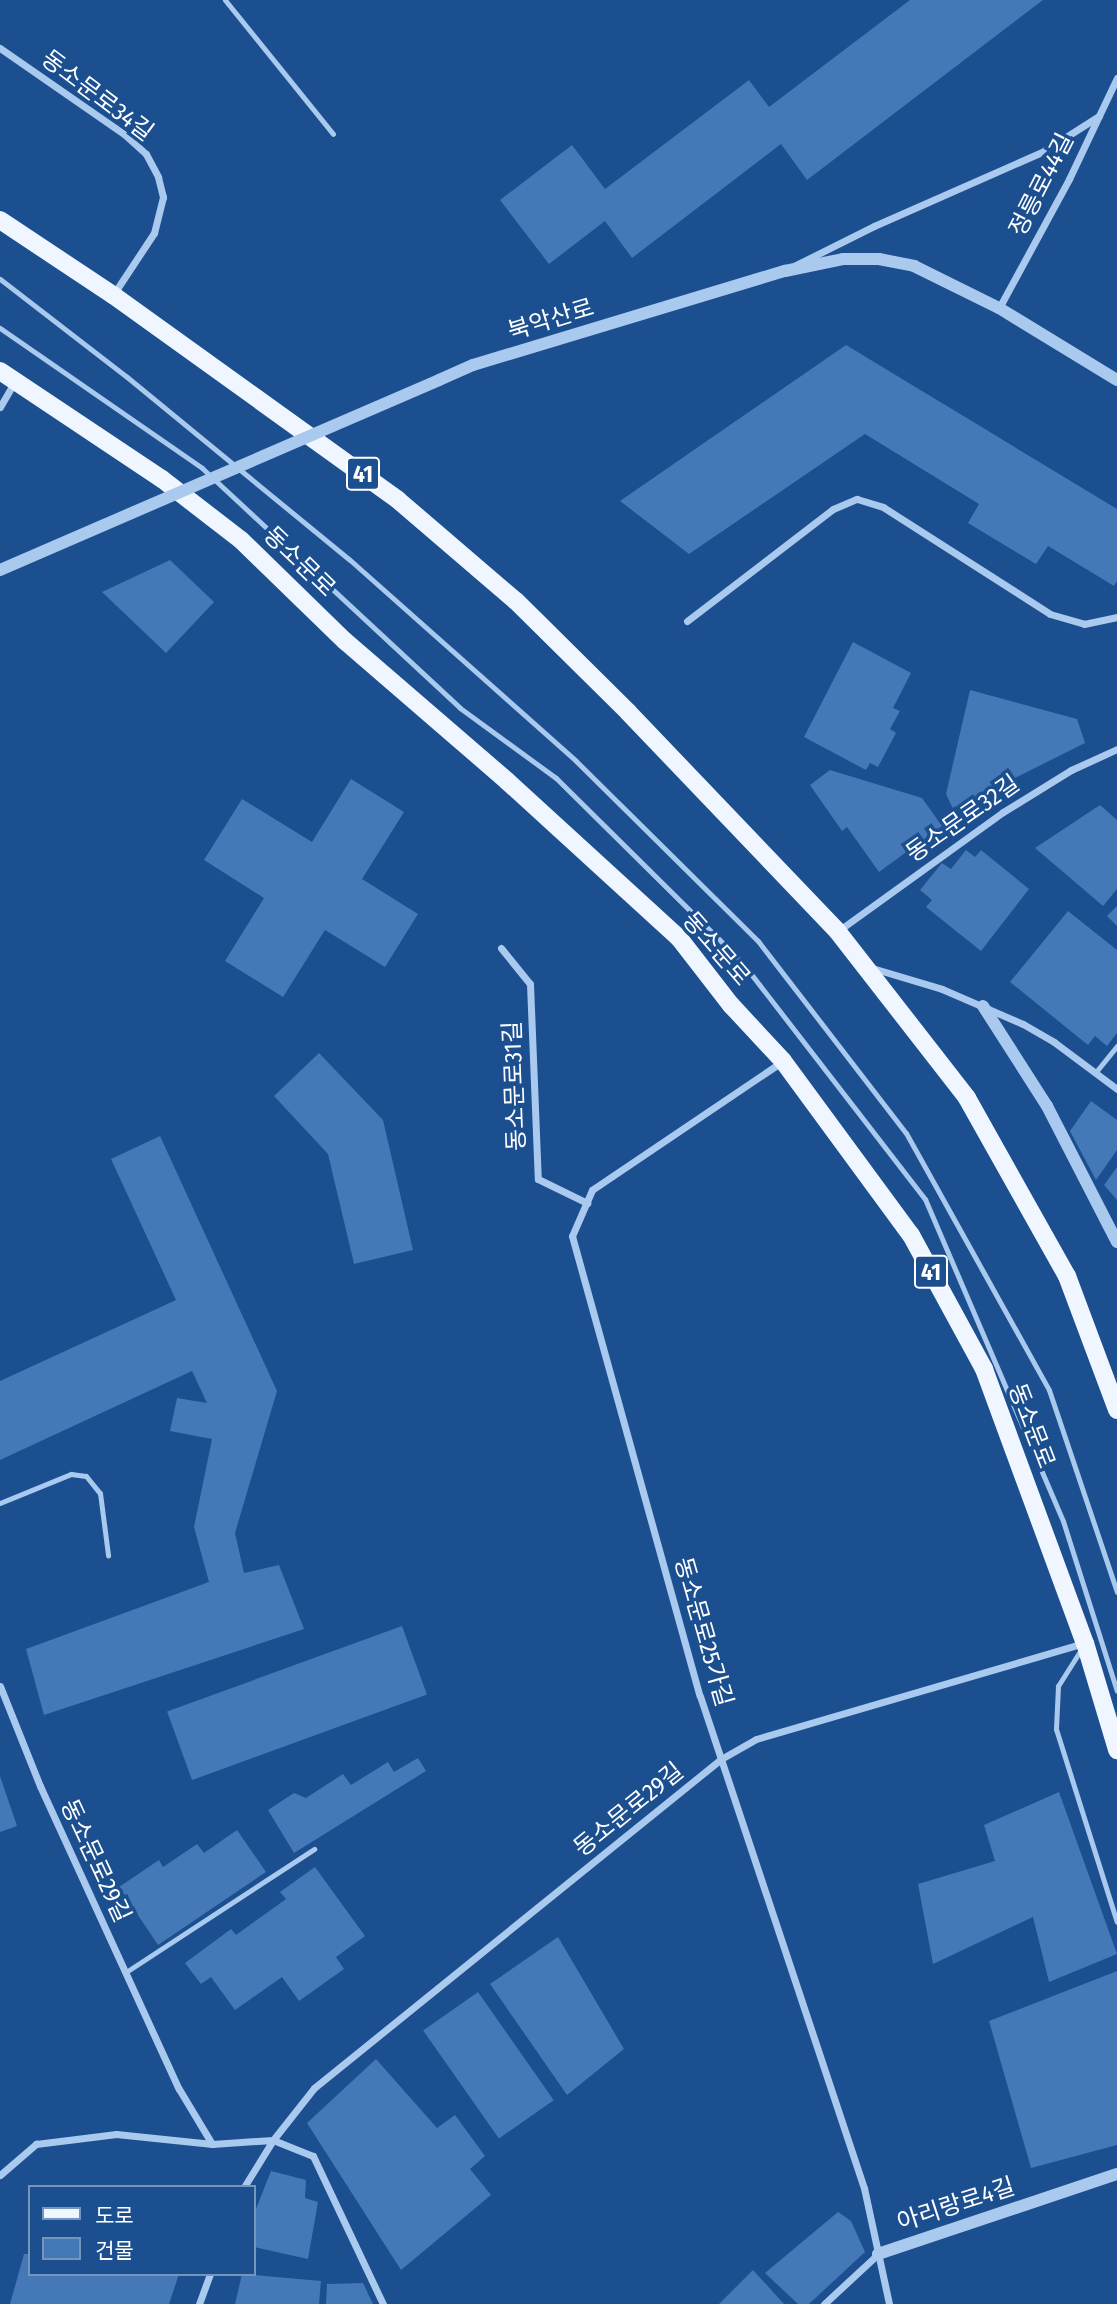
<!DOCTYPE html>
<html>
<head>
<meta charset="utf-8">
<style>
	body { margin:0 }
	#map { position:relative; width:1117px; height:2304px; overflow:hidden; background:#1b4f8f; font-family:"Fira Sans Condensed","Noto Sans KR",sans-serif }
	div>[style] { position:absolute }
	.building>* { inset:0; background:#4478b7; transform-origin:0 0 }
	.service>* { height:5px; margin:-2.5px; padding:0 2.5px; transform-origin:2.5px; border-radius:2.5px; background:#a9c9ee }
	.minor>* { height:7px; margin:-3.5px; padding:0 3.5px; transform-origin:3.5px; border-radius:3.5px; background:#a9c9ee }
	.tertiary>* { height:12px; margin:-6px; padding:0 6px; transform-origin:6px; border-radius:6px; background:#a9c9ee }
	.primary>* { height:18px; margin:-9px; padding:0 9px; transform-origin:9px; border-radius:9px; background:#f0f6ff }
	.tertiary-bridge>* { height:12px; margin:-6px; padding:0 6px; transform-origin:6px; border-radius:6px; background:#a9c9ee }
	span { translate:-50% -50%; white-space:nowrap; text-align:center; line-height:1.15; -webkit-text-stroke:7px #1b4f8f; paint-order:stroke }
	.shield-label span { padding:2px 5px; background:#1b4f8f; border:2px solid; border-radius:5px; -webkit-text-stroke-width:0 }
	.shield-label { font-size:23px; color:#fff; font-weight:700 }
	.street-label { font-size:24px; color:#fff }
	.legend { position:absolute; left:28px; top:2185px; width:228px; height:91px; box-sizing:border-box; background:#1b4f8f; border:2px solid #7695bc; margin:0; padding:9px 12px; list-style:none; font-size:21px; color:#fff }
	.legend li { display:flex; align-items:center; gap:14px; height:35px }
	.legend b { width:35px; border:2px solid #7695bc }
</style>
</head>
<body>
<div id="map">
	<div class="building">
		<i style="clip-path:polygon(910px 0,1043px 0,807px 180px,781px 144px,632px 258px,605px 221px,549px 264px,500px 200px,572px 145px,605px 189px,749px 80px,769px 107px)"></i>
		<i style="clip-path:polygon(846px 345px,1117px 509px,1117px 581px,1114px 586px,1048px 546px,1036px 564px,968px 523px,979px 504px,865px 434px,689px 554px,620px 501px)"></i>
		<i style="clip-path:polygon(170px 560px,214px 602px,166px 653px,102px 592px)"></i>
		<i style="clip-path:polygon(853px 642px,911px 673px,893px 708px,900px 711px,890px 729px,896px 733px,878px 767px,870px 763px,866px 770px,804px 737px)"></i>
		<i style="clip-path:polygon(970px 690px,1077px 719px,1085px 743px,953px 809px,946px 794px)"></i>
		<i style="clip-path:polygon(830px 770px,922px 798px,942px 826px,879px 872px,847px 827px,842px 831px,810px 785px)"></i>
		<i style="clip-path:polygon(351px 779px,404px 812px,362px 879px,418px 914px,385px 967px,325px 930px,283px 997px,225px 961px,264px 898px,204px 860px,242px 799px,312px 842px)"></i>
		<i style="clip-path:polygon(1100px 805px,1117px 820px,1117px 889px,1103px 906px,1035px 848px)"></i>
		<i style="clip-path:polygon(966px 850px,975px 857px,981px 850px,1029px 889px,981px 951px,926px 907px,932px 900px,920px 890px,942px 863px,951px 869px)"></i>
		<i style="clip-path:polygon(1117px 906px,1117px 926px,1107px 916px)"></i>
		<i style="clip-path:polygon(1068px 911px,1117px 950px,1117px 1033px,1107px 1046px,1095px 1036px,1088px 1045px,1010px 982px)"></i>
		<i style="clip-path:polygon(319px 1053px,383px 1120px,413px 1250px,354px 1264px,328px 1154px,274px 1096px)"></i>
		<i style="clip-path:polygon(1091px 1101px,1117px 1120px,1117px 1150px,1096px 1180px,1070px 1131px)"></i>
		<i style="clip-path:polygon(160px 1136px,277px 1391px,235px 1533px,244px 1573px,279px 1565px,304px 1629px,44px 1715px,26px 1649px,209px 1582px,194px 1527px,212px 1439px,170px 1431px,177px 1398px,207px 1403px,192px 1371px,0 1460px,0 1381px,176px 1300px,111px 1159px)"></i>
		<i style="clip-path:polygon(1117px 1167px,1117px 1200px,1104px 1185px)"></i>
		<i style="left:402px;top:1626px;width:73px;height:250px;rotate:70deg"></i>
		<i style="clip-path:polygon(418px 1758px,426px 1771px,294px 1853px,268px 1810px,294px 1793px,306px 1798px,343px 1774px,351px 1785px,388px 1762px,394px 1772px)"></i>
		<i style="clip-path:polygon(0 1776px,17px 1826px,0 1832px)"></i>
		<i style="clip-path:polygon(1059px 1792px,1117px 1954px,1049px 1982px,1033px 1917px,933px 1964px,918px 1884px,995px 1861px,984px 1825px)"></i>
		<i style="clip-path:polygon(237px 1830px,266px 1872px,158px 1945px,119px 1887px,159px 1860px,163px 1867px,197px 1844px,204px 1853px)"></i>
		<i style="clip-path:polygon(315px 1867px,365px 1936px,336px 1957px,344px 1969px,299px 2001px,282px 1977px,235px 2010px,211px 1977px,201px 1984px,185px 1963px,231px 1929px,236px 1935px,286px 1899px,280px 1892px)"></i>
		<i style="clip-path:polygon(558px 1937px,624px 2049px,567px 2095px,490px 1984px)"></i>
		<i style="clip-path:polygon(1117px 1971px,1117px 2145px,1031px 2168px,989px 2021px)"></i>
		<i style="left:478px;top:1992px;width:132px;height:67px;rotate:55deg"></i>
		<i style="clip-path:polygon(376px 2059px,437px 2128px,455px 2115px,485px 2156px,470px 2169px,491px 2195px,401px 2270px,307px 2123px)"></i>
		<i style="clip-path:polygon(271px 2171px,306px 2180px,305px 2198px,318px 2202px,308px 2259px,254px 2247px,254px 2214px)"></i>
		<i style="clip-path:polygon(838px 2212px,851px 2221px,865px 2252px,809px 2304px,798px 2304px,765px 2273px)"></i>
		<i style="clip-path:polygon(24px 2254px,30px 2254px,30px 2274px,179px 2274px,169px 2304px,10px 2304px)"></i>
		<i style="clip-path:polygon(753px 2270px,784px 2304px,719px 2304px)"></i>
		<i style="clip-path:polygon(242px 2274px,321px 2281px,319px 2304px,235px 2304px)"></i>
		<i style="clip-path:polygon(363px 2283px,373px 2304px,326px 2304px,327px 2284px)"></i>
	</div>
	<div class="service">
		<i style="left:225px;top:0;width:172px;rotate:51.1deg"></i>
		<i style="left:0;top:279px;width:160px;rotate:37.7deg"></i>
		<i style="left:127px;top:377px;width:288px;rotate:39.4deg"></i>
		<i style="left:350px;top:560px;width:302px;rotate:41.6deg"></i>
		<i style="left:576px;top:761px;width:256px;rotate:44.7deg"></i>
		<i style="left:758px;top:941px;width:242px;rotate:52.4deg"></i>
		<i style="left:906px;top:1133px;width:294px;rotate:60.9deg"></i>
		<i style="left:1049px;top:1390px;width:213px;rotate:71.4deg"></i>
		<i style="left:0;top:328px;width:246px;rotate:34.7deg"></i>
		<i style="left:202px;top:468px;width:352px;rotate:42.9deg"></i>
		<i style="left:460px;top:708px;width:119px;rotate:36.1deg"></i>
		<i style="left:556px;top:778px;width:260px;rotate:44.7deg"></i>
		<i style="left:741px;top:961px;width:301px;rotate:52.3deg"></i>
		<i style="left:925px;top:1199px;width:350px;rotate:66.8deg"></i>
		<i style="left:1063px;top:1521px;width:178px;rotate:72.4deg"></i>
		<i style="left:1095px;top:1073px;width:35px;rotate:-51deg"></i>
		<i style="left:0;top:1503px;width:77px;rotate:-22.2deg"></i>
		<i style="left:71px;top:1474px;width:15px;rotate:8deg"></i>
		<i style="left:86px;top:1476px;width:22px;rotate:51deg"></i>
		<i style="left:100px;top:1493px;width:63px;rotate:82.6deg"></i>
		<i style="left:1082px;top:1648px;width:45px;rotate:122.3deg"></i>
		<i style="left:1058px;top:1686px;width:43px;rotate:92.7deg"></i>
		<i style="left:1056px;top:1729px;width:202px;rotate:72.5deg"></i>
		<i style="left:126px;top:1972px;width:225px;rotate:-33.2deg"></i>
	</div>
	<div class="minor">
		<i style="left:0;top:48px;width:152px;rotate:34.8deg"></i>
		<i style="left:125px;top:135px;width:28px;rotate:42deg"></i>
		<i style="left:146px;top:154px;width:26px;rotate:62deg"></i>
		<i style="left:158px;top:177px;width:21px;rotate:76deg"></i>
		<i style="left:163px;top:197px;width:37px;rotate:104deg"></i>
		<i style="left:154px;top:233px;width:74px;rotate:123.5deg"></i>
		<i style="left:796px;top:265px;width:87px;rotate:-26.6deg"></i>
		<i style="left:874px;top:226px;width:186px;rotate:-23.8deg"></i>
		<i style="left:1044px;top:151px;width:65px;rotate:-32.5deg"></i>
		<i style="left:999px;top:308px;width:147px;rotate:-61.5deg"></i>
		<i style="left:1069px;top:179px;width:112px;rotate:-64.6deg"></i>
		<i style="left:0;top:407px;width:30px;rotate:-60deg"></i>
		<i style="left:687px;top:621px;width:184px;rotate:-37.5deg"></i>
		<i style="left:833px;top:509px;width:26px;rotate:-23deg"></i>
		<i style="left:857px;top:499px;width:27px;rotate:17deg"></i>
		<i style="left:883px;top:507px;width:198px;rotate:32.6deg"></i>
		<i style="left:1050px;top:614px;width:35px;rotate:16deg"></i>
		<i style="left:1084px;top:624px;width:34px;rotate:-12deg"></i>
		<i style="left:838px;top:931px;width:203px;rotate:-35.8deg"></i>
		<i style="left:1003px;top:812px;width:80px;rotate:-31.7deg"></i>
		<i style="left:1071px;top:770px;width:51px;rotate:-24.5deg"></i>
		<i style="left:501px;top:948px;width:46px;rotate:51.1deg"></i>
		<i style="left:530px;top:984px;width:195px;rotate:87.7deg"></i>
		<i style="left:538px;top:1179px;width:55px;rotate:26.1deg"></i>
		<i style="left:872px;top:968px;width:73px;rotate:16.7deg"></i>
		<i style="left:942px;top:989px;width:88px;rotate:23.4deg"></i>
		<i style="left:1023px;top:1024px;width:36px;rotate:30deg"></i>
		<i style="left:1054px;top:1042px;width:79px;rotate:36.7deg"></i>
		<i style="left:783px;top:1061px;width:230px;rotate:146deg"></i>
		<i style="left:592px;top:1190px;width:50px;rotate:113.5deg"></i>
		<i style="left:572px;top:1236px;width:477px;rotate:74.5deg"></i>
		<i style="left:700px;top:1696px;width:519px;rotate:71.57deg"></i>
		<i style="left:864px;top:2188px;width:119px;rotate:77.8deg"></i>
		<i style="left:0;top:1686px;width:108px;rotate:68.2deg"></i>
		<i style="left:40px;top:1786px;width:333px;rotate:65.4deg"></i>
		<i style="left:179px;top:2089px;width:64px;rotate:59deg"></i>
		<i style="left:212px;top:2144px;width:61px;rotate:-3.8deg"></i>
		<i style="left:273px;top:2140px;width:43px;rotate:21.8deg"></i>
		<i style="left:313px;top:2156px;width:164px;rotate:64.7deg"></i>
		<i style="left:0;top:2175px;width:48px;rotate:-40.7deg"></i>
		<i style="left:36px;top:2144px;width:81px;rotate:-7.1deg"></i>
		<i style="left:116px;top:2134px;width:97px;rotate:5.9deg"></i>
		<i style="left:244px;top:2187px;width:55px;rotate:-58.3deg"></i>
		<i style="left:273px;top:2140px;width:66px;rotate:-51.7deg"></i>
		<i style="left:314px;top:2088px;width:523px;rotate:-38.95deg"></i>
		<i style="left:721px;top:1759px;width:40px;rotate:-29.7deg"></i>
		<i style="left:756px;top:1739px;width:343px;rotate:-16.3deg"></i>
		<i style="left:199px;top:2304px;width:32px;rotate:-70deg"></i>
		<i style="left:824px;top:2304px;width:74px;rotate:-42.8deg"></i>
	</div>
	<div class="tertiary">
		<i style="left:439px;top:380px;width:37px;rotate:-24deg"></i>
		<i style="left:473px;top:365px;width:326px;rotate:-16.8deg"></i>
		<i style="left:785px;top:271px;width:59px;rotate:-11.7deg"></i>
		<i style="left:843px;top:259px;width:36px"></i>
		<i style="left:879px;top:259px;width:36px;rotate:11deg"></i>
		<i style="left:914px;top:266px;width:95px;rotate:26.3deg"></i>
		<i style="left:999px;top:308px;width:138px;rotate:31.4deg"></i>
		<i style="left:983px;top:1006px;width:119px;rotate:57.4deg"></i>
		<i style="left:1047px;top:1106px;width:153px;rotate:62.8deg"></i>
		<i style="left:878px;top:2254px;width:252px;rotate:-18.5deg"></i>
	</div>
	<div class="primary">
		<i style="left:0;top:220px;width:136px;rotate:33.6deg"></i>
		<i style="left:113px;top:295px;width:351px;rotate:35.7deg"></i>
		<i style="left:398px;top:500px;width:155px;rotate:40.6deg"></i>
		<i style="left:516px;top:601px;width:158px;rotate:44.7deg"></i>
		<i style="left:628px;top:712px;width:304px;rotate:46.3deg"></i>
		<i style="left:838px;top:932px;width:210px;rotate:52.1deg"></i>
		<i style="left:967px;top:1098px;width:204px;rotate:60.7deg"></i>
		<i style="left:1067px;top:1276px;width:143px;rotate:69.5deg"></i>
		<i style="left:0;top:371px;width:195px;rotate:33.7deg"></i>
		<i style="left:162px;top:479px;width:100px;rotate:37.7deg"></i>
		<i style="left:241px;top:540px;width:145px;rotate:44.2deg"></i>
		<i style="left:345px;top:641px;width:214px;rotate:40.8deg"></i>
		<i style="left:507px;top:781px;width:233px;rotate:42.4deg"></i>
		<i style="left:679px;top:938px;width:85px;rotate:52.2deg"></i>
		<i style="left:731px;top:1005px;width:76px;rotate:47.1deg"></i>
		<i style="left:783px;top:1061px;width:216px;rotate:53.7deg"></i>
		<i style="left:911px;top:1235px;width:153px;rotate:61.4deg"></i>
		<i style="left:984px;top:1369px;width:292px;rotate:69.8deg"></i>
		<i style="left:1085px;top:1643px;width:112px;rotate:73.3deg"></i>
	</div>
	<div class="tertiary-bridge">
		<i style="left:0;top:570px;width:478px;rotate:-23.4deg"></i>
	</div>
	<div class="shield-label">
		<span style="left:363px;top:474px">41</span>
		<span style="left:931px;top:1272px">41</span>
	</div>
	<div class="street-label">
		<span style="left:97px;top:96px;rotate:37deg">동소문로34길</span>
		<span style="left:1042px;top:185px;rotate:-63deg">정릉로44길</span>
		<span style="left:551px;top:320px;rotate:-17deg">북악산로</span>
		<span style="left:299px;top:562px;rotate:44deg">동소문로</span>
		<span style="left:963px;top:819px;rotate:-35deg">동소문로32길</span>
		<span style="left:716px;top:949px;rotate:49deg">동소문로</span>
		<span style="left:515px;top:1086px;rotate:-92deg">동소문로31길</span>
		<span style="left:1031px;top:1426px;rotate:69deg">동소문로</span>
		<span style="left:703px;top:1632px;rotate:74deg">동소문로25가길</span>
		<span style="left:629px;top:1810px;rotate:-39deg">동소문로29길</span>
		<span style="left:95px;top:1861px;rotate:65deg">동소문로29길</span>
		<span style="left:956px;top:2205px;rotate:-18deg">아리랑로4길</span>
	</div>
	<ul class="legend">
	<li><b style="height:9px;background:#f0f6ff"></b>도로</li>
	<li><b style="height:19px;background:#4478b7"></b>건물</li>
	</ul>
</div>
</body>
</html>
